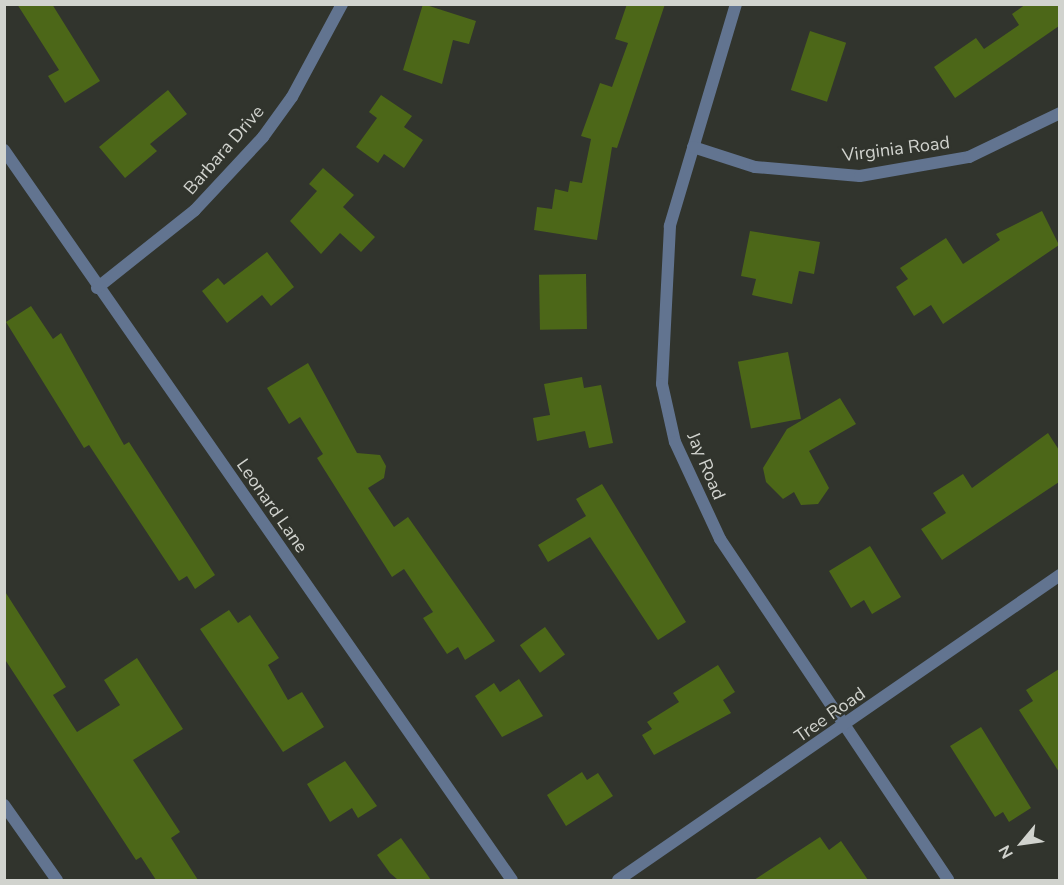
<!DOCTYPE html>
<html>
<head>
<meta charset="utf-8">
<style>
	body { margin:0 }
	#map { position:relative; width:1064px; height:885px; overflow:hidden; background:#31342d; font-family:"Nunito Sans",sans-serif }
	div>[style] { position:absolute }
	.building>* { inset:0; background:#4c6718; transform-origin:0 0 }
	.minor>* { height:12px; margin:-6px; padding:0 6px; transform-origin:6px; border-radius:6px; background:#627490 }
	span { translate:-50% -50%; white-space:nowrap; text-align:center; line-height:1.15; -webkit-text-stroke:4.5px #31342d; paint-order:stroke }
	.street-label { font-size:18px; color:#d1d3ce }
	.frame { position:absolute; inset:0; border:6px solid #d1d3ce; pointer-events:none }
	.north { position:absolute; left:992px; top:813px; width:60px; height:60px; -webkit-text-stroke:4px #31342d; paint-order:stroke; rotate:241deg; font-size:16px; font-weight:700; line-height:24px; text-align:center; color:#d1d3ce }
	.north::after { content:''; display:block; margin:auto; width:21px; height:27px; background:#d1d3ce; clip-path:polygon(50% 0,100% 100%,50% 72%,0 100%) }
</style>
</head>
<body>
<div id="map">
	<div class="building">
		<i style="clip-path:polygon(17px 4px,52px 4px,100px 81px,65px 103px,48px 76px,59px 70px)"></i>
		<i style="clip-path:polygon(423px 4px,476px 21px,469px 44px,453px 40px,442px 84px,403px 70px)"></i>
		<i style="clip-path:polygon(627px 4px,665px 4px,617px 148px,612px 147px,597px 240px,534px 230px,537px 207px,552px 209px,555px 189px,568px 192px,570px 181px,582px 183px,591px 139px,581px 136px,600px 83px,612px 87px,628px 43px,615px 39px)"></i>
		<i style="clip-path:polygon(1026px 4px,1059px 4px,1059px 26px,955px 98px,934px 67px,976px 38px,984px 49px,1019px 25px,1012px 14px)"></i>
		<i style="left:810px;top:31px;width:38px;height:62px;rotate:18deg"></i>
		<i style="clip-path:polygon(168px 90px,187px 114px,150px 144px,157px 151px,125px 178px,99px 147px)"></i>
		<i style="clip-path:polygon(381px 95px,412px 116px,404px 127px,423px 140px,404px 168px,384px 154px,378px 163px,356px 147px,377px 118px,369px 112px)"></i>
		<i style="clip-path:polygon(323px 168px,354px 195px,343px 207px,375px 237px,361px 252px,340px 233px,321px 254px,290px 221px,317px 191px,309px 184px)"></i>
		<i style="clip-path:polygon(1042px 211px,1059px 245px,943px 324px,931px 305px,914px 316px,896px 287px,908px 279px,900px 268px,946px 238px,963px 264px,1000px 240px,996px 234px)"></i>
		<i style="clip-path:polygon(750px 231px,820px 242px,814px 274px,799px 271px,792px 304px,752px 295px,756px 279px,741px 276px)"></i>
		<i style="clip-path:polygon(267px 252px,294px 287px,271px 306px,262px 295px,227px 323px,202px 291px,218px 278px,224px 285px)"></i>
		<i style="left:586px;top:274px;width:55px;height:47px;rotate:89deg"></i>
		<i style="clip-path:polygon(31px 306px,53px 339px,61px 333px,124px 445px,129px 442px,215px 575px,195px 589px,187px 576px,179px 581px,89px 445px,84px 448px,6px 322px)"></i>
		<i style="left:788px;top:352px;width:68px;height:51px;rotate:79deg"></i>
		<i style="clip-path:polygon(308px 363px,357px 453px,380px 455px,386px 466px,384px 478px,368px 488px,394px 527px,408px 517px,495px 641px,465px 660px,458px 647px,447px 654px,423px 618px,433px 612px,404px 569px,392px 577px,317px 458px,323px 454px,300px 417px,289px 424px,267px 388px)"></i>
		<i style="clip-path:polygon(582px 377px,584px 388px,601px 385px,613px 443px,589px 448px,585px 431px,537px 441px,533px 418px,550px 415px,544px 384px)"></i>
		<i style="clip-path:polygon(840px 398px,856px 424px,809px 451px,829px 488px,818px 504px,801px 505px,794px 492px,783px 499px,766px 482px,763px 468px,787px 429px)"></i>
		<i style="clip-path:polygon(1048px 433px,1059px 450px,1059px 482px,942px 560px,921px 529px,946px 513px,933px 493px,963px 474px,972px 488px)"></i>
		<i style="clip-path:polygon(602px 484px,686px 622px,658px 640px,590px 537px,548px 562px,538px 545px,586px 516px,576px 499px)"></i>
		<i style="clip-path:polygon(870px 546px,901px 597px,872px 614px,864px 600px,851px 608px,829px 571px)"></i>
		<i style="clip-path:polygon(4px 590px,66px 687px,53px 695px,77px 732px,120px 705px,104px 680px,137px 658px,183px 729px,133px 760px,180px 832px,171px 838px,198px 880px,156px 880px,141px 857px,136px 860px,4px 658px)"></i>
		<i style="clip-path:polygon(229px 610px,238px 623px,250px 615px,279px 658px,268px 665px,288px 700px,302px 692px,324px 727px,283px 752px,200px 629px)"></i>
		<i style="left:545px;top:627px;width:34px;height:31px;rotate:54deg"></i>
		<i style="clip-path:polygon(718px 665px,735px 692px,723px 700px,731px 713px,654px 755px,642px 735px,652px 729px,647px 722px,679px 702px,673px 693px)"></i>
		<i style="clip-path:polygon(1059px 669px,1059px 772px,1019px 710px,1033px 701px,1026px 690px)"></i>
		<i style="clip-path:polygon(519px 679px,543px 716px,502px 737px,475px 696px,494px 683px,500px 692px)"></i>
		<i style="clip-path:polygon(981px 727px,1031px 808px,1009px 822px,1003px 812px,995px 817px,950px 746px)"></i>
		<i style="clip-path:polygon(345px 761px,377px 806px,358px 818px,352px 808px,330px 822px,307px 784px)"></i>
		<i style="clip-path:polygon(582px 772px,587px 780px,598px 773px,613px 796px,566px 826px,547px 795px)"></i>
		<i style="clip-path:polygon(820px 837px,829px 850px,841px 841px,868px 880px,754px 880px)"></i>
		<i style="clip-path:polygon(401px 838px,431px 880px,398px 880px,390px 873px,377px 855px)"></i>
	</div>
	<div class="minor">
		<i style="left:736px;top:4px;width:232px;rotate:106.6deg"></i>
		<i style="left:670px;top:226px;width:158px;rotate:92.9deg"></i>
		<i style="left:662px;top:384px;width:59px;rotate:77.4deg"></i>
		<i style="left:675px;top:442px;width:107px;rotate:65.1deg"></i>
		<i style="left:720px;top:539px;width:410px;rotate:56.2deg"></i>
		<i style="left:693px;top:147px;width:65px;rotate:17.9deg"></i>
		<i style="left:755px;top:167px;width:105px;rotate:4.9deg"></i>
		<i style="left:860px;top:176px;width:111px;rotate:-9.9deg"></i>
		<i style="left:969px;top:157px;width:101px;rotate:-25.8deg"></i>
		<i style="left:4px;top:150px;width:889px;rotate:55.17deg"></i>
		<i style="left:97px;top:288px;width:125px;rotate:-38.5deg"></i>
		<i style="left:195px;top:210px;width:100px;rotate:-47deg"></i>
		<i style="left:263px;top:137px;width:49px;rotate:-54.1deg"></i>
		<i style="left:292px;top:97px;width:106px;rotate:-61.7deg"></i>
		<i style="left:4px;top:805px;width:92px;rotate:54.8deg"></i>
		<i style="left:618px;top:880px;width:537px;rotate:-34.61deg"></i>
	</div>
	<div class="street-label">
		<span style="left:896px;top:149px;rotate:-7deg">Virginia Road</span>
		<span style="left:224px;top:150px;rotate:-49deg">Barbara Drive</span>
		<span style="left:706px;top:466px;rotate:67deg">Jay Road</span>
		<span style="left:272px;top:506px;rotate:55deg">Leonard Lane</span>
		<span style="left:830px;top:715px;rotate:-35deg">Tree Road</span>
	</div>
	<div class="frame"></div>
	<div class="north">N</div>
</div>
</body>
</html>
